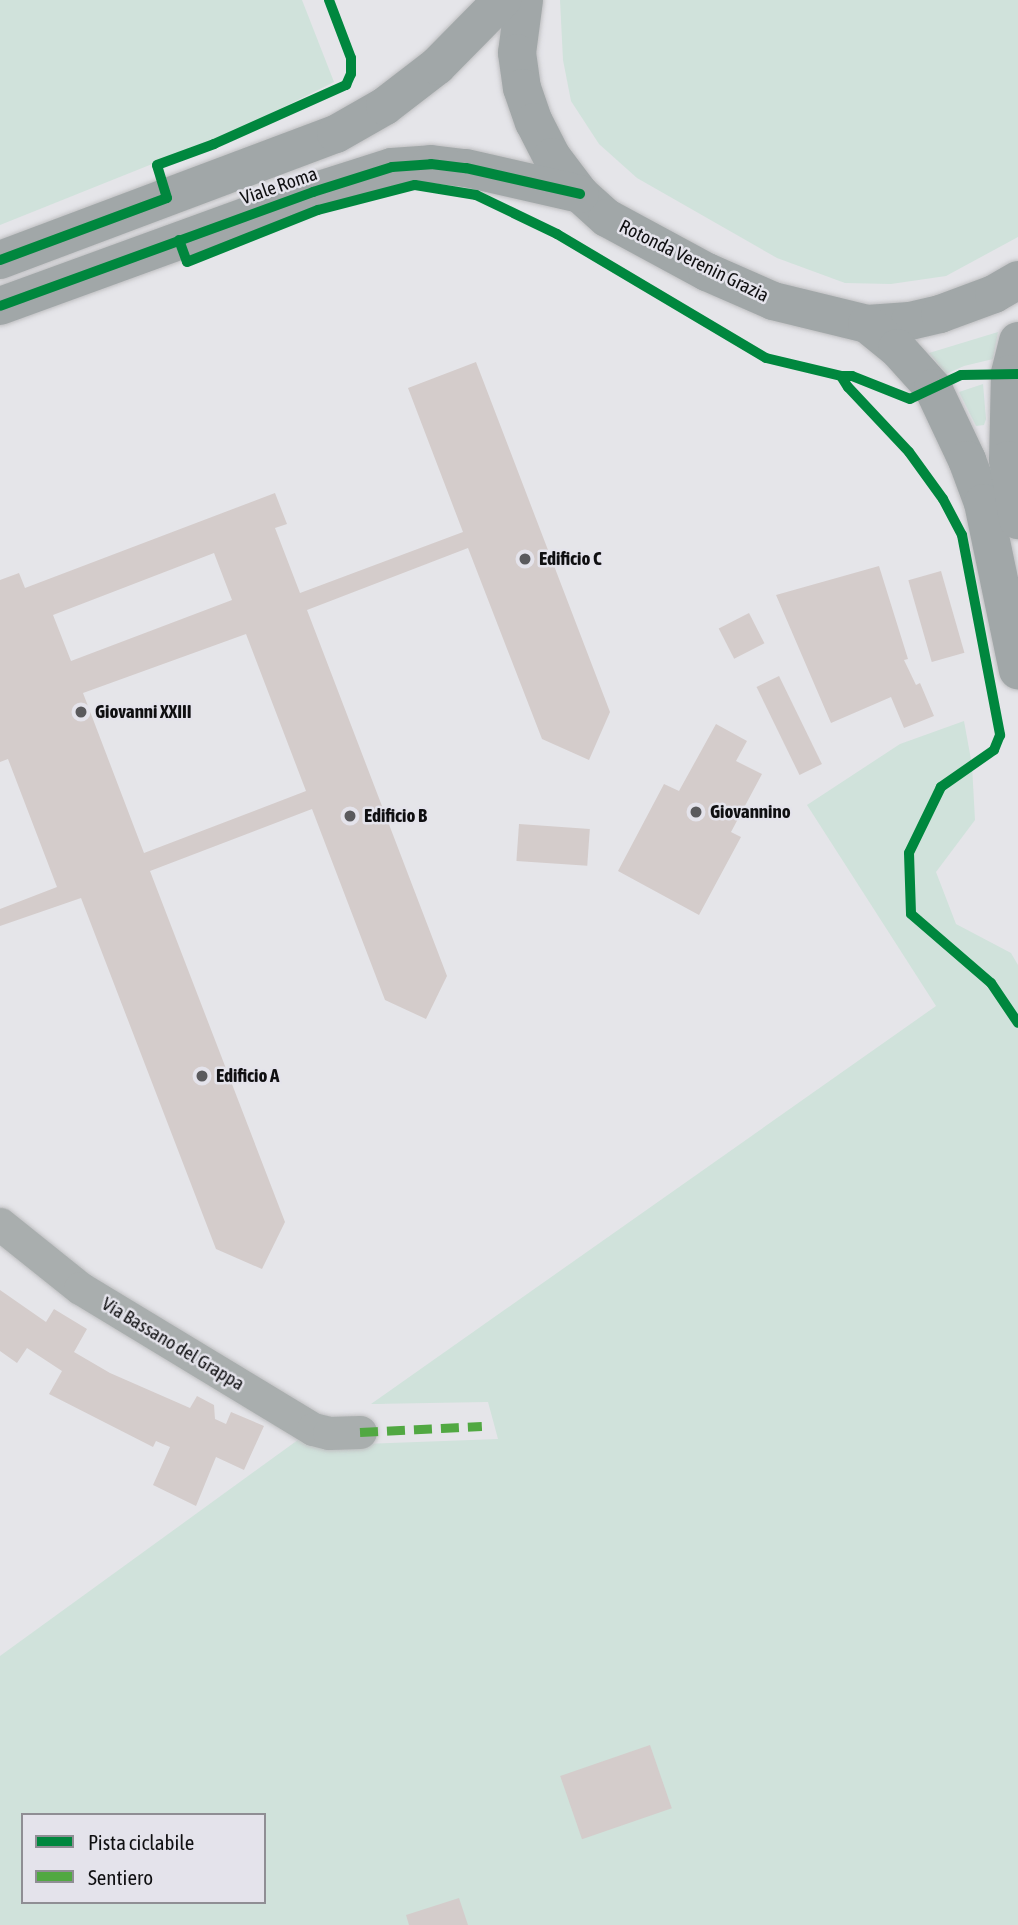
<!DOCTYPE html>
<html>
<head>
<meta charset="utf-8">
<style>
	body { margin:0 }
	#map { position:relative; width:1018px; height:1925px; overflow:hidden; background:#e5e5e9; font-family:"Asap Condensed",sans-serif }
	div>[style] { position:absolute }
	.green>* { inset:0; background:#d0e2db }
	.building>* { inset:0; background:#d4cccb; transform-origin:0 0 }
	.roads { filter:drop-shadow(0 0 2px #bfbfc1) drop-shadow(0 0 2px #bfbfc1) }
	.minor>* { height:33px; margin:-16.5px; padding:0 16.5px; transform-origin:16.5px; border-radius:16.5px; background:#a9aeae }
	.major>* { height:38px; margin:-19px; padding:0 19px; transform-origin:19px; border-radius:19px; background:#a1a7a8 }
	.quiet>* { height:9px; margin-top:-4.5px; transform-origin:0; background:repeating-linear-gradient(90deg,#51a842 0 18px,transparent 0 27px) }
	.cycleway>* { height:10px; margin:-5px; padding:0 5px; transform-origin:5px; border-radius:5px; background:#00873e }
	.dots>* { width:19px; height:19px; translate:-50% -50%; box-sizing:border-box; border:4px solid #e4e3eb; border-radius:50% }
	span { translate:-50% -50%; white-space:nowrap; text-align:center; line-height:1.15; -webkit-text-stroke:5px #e4e3eb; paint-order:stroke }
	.street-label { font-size:19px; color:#0f0f11 }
	.poi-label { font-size:19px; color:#0f0f11; font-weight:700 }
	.left { translate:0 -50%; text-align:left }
	.legend { position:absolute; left:21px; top:1813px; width:245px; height:91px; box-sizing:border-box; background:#e4e3eb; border:2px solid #8f8e94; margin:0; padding:9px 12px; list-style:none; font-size:21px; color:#0f0f11 }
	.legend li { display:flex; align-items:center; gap:14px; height:35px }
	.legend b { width:35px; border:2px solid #8f8e94 }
</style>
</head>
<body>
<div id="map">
	<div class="green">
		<i style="clip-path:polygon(0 0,302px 0,334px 82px,242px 128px,0 225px)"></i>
		<i style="clip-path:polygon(560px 0,1018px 0,1018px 237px,946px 276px,891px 284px,845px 283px,777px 258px,637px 178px,599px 144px,571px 101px,563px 60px)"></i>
		<i style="clip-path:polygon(998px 332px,993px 359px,964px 366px,946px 374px,929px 353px)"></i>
		<i style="clip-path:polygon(983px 384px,986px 419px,984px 425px,976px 426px,959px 392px)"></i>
		<i style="clip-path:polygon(evenodd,964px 721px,972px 765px,975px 820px,936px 872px,956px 924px,1011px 953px,1018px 965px,1018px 1925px,0 1925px,0 1656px,313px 1429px,363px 1444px,498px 1439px,488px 1402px,371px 1404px,936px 1006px,807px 805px,900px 744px,964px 721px,23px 1815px,264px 1815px,264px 1902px,23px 1902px,23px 1815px)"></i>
	</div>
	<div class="building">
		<i style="clip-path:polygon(evenodd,476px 362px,610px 712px,589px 760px,542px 739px,468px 548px,307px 610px,447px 976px,426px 1019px,385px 1000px,312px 809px,150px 871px,285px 1222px,262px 1269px,216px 1249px,81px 898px,0 926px,0 909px,57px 887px,8px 759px,0 762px,0 580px,19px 573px,25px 588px,275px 493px,287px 524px,275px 528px,300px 593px,463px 532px,408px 388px,476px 362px,214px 553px,232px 600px,71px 661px,53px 615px,214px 553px,476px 362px,246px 634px,306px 791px,144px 853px,83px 693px,246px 634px)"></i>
		<i style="clip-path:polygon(879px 566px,908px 659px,904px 660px,916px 685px,920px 683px,934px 716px,904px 728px,891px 697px,831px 723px,776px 595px)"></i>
		<i style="left:941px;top:571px;width:85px;height:34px;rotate:74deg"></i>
		<i style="left:749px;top:613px;width:34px;height:34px;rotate:63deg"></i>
		<i style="left:779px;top:676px;width:98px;height:25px;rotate:64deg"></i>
		<i style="clip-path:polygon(716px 724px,747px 741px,736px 761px,762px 774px,731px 832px,741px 837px,699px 915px,618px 871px,664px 784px,679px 791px)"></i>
		<i style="left:519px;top:824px;width:71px;height:37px;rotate:4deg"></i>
		<i style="clip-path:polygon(0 1290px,46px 1322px,54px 1309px,87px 1329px,74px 1352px,110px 1373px,190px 1408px,197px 1396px,214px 1405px,215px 1419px,226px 1424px,231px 1412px,264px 1426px,244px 1470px,216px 1457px,196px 1506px,153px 1485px,170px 1447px,156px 1441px,153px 1447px,49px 1394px,62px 1371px,27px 1348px,17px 1363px,0 1351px)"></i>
		<i style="left:650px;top:1745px;width:67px;height:95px;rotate:71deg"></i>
		<i style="clip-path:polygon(459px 1898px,468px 1925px,409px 1925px,406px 1915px)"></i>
	</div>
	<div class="roads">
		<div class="minor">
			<i style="left:0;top:1224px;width:102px;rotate:38.7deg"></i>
			<i style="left:80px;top:1288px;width:272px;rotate:31.2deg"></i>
			<i style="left:313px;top:1429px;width:16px;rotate:14deg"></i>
			<i style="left:329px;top:1433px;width:31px;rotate:-2deg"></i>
		</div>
		<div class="major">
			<i style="left:524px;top:0;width:53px;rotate:97.5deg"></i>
			<i style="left:517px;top:53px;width:35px;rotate:82deg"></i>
			<i style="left:522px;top:88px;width:36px;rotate:71deg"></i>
			<i style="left:534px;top:122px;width:39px;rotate:63deg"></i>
			<i style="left:552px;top:157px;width:46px;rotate:52.9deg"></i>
			<i style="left:580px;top:194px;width:36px;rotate:42deg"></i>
			<i style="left:607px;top:218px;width:114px;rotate:28.4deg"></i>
			<i style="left:707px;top:272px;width:72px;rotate:23.7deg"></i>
			<i style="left:773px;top:301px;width:97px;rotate:13.7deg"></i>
			<i style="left:867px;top:324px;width:43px;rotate:-4deg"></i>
			<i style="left:910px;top:321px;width:31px;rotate:-13deg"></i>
			<i style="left:940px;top:314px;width:58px;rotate:-20.3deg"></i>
			<i style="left:994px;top:294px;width:28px;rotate:-30deg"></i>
			<i style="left:0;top:260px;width:359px;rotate:-20.6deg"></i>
			<i style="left:336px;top:134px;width:56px;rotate:-29.7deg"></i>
			<i style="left:385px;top:106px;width:66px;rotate:-37.6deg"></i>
			<i style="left:437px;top:66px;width:93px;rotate:-45.4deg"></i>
			<i style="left:0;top:306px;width:333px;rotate:-20deg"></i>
			<i style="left:313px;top:192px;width:83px;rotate:-17.6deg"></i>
			<i style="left:392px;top:167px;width:39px;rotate:-4deg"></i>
			<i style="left:431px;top:164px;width:35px;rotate:7deg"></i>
			<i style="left:466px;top:168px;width:117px;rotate:12.8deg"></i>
			<i style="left:867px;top:324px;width:38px;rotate:39deg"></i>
			<i style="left:897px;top:348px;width:54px;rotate:48deg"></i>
			<i style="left:933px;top:388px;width:80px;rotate:64.7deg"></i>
			<i style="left:967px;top:460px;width:46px;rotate:69.6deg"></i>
			<i style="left:983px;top:503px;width:171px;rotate:78.2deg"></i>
			<i style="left:1018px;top:341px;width:34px;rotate:104deg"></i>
			<i style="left:1010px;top:374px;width:86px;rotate:91.3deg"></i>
			<i style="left:1008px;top:460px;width:61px;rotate:80.5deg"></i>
		</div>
	</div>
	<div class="quiet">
		<i style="left:360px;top:1432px;width:122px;rotate:-2.8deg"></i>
	</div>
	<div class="cycleway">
		<i style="left:179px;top:240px;width:23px;rotate:70deg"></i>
		<i style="left:187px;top:262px;width:141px;rotate:-21.7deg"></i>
		<i style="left:318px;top:210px;width:100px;rotate:-14.5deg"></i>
		<i style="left:415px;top:185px;width:62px;rotate:9.3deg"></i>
		<i style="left:476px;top:195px;width:90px;rotate:25.7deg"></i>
		<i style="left:557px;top:234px;width:243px;rotate:30.7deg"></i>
		<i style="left:766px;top:358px;width:77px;rotate:13.5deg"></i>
		<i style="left:0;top:260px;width:178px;rotate:-20.4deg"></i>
		<i style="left:167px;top:198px;width:34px;rotate:-107deg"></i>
		<i style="left:157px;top:165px;width:61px;rotate:-20.2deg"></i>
		<i style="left:214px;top:144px;width:145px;rotate:-24.1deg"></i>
		<i style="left:346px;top:85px;width:12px;rotate:-66deg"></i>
		<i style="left:351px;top:74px;width:16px;rotate:-90deg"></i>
		<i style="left:351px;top:58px;width:62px;rotate:-110.8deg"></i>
		<i style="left:0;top:306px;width:333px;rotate:-20deg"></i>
		<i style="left:313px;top:192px;width:83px;rotate:-17.6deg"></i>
		<i style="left:392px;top:167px;width:39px;rotate:-4deg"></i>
		<i style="left:431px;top:164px;width:35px;rotate:7deg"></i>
		<i style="left:466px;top:168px;width:117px;rotate:12.8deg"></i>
		<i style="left:1018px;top:374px;width:57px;rotate:179deg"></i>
		<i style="left:961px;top:375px;width:56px;rotate:154.8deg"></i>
		<i style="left:910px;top:399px;width:62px;rotate:-158.4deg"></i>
		<i style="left:852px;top:376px;width:11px;rotate:180deg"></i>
		<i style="left:841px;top:376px;width:13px;rotate:58deg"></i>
		<i style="left:848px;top:387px;width:89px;rotate:46.8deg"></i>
		<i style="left:909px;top:452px;width:58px;rotate:54.1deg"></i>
		<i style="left:943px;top:499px;width:41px;rotate:62.2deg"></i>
		<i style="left:962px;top:535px;width:204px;rotate:79.2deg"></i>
		<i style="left:1000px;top:735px;width:16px;rotate:112deg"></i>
		<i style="left:994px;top:750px;width:65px;rotate:145.1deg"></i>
		<i style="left:941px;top:787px;width:73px;rotate:115.9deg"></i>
		<i style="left:909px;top:853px;width:61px;rotate:88.1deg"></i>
		<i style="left:911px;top:914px;width:106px;rotate:40.8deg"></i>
		<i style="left:991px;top:983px;width:48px;rotate:56deg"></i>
	</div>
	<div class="dots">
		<i style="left:525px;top:559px;background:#5a5a5d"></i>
		<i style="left:81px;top:712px;background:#5a5a5d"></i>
		<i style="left:696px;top:812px;background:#5a5a5d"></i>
		<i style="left:350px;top:816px;background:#5a5a5d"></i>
		<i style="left:202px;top:1076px;background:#5a5a5d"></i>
	</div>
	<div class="street-label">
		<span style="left:279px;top:186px;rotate:-19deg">Viale Roma</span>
		<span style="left:694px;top:261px;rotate:26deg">Rotonda Verenin Grazia</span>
		<span style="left:173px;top:1344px;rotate:31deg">Via Bassano del Grappa</span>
	</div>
	<div class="poi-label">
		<span class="left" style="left:539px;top:559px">Edificio C</span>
		<span class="left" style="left:95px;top:712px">Giovanni XXIII</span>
		<span class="left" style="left:710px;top:812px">Giovannino</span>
		<span class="left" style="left:364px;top:816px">Edificio B</span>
		<span class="left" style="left:216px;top:1076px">Edificio A</span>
	</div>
	<ul class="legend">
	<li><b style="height:9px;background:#00873e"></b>Pista ciclabile</li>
	<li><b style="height:9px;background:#51a842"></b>Sentiero</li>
	</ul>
</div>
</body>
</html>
